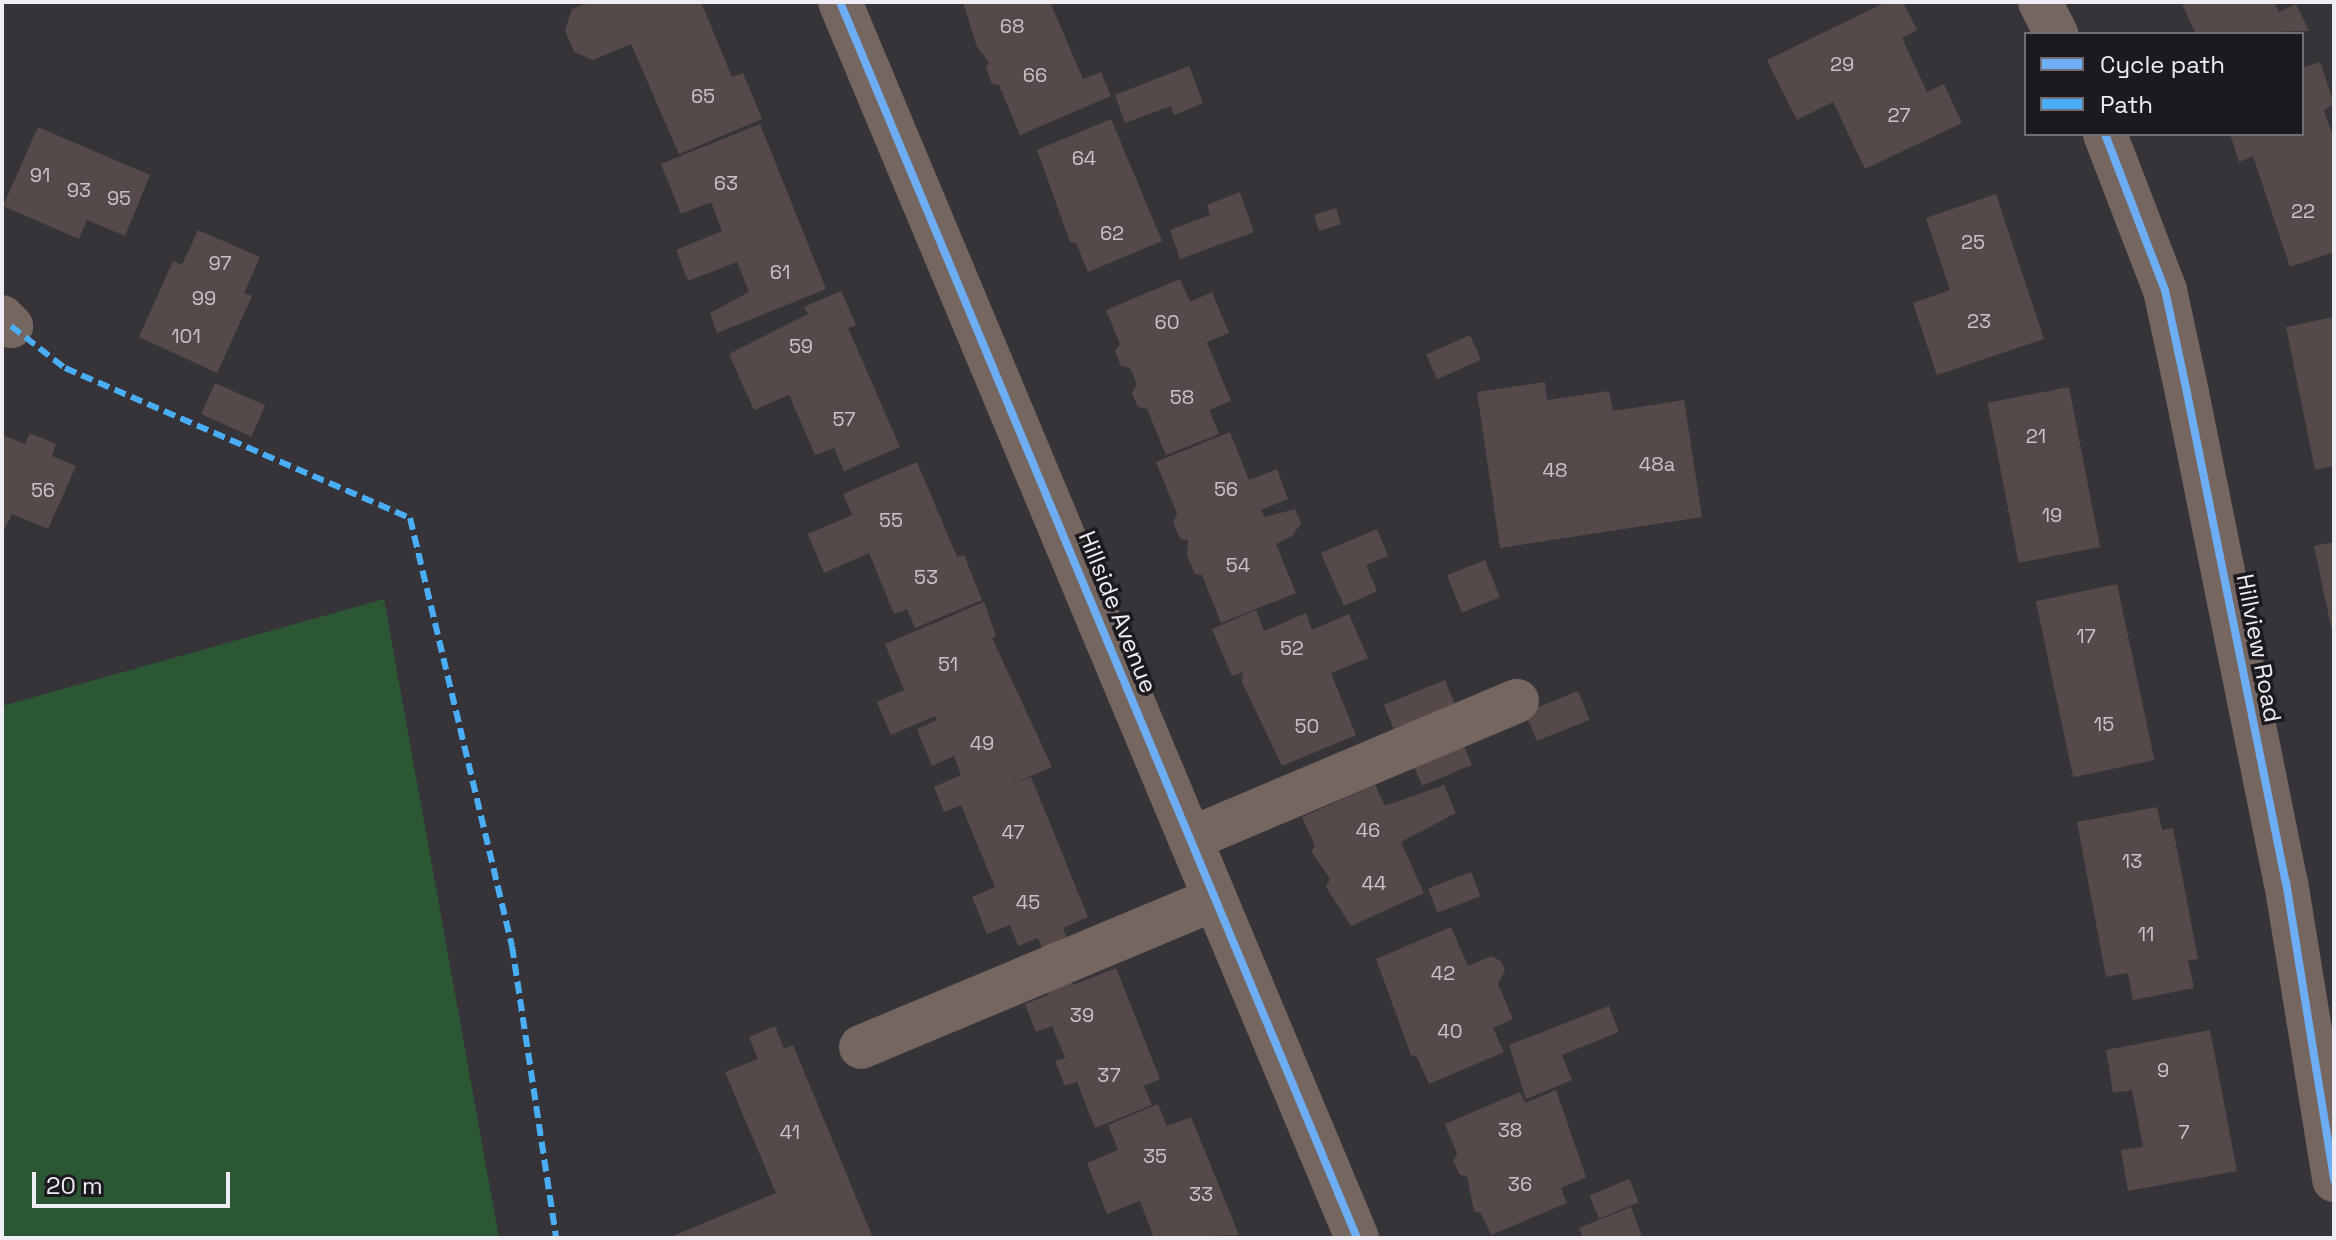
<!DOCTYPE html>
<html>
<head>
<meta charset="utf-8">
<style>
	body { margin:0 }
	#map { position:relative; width:2336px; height:1240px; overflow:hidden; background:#363439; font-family:"Space Grotesk",sans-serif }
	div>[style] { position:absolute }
	.green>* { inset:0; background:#2b5735 }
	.building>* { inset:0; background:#564949; transform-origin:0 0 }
	.minor>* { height:44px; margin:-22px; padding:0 22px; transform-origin:22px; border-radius:22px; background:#756760 }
	.quiet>* { height:6px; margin-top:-3px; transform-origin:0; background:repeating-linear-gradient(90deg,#49aef6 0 12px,transparent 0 18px) }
	.cycleway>* { height:8px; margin:-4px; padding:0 4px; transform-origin:4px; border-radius:4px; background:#6dadf4 }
	span { translate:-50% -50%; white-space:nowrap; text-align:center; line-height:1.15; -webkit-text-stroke:7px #1d1a1f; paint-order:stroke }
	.number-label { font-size:20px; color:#c9c3c9 }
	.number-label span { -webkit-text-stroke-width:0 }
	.street-label { font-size:24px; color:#efecf4 }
	.frame { position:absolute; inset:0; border:4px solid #efecf4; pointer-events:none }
	.legend { position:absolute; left:2024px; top:32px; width:280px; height:104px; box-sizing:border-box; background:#1d1a1f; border:2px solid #716e74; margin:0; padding:10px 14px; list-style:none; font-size:24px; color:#efecf4 }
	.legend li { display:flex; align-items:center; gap:16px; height:40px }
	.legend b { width:40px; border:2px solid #716e74 }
	.scale { position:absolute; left:32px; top:1172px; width:198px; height:36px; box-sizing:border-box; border:4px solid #efecf4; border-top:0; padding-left:10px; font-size:24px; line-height:28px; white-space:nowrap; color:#efecf4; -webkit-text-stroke:6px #1d1a1f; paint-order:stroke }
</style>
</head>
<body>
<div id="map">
	<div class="green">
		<i style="clip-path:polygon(384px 599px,499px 1238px,2px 1238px,2px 706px)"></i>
	</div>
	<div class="building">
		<i style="clip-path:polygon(590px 2px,701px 2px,732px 77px,743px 73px,762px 119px,679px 154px,631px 44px,593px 60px,574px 52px,565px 30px,572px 9px)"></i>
		<i style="clip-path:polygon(963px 2px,1050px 2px,1083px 79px,1101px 72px,1111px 96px,1020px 135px,999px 85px,992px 84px,986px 68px,989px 62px,977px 47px)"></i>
		<i style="clip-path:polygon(1886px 2px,1903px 2px,1917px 30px,1902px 38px,1927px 92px,1944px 84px,1962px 123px,1865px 169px,1833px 102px,1797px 120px,1767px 60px)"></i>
		<i style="clip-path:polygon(2181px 2px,2274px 2px,2279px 12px,2296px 4px,2309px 31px,2196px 34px)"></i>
		<i style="clip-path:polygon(2320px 62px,2334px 103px,2324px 111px,2334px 139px,2334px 252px,2290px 267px,2253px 156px,2239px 162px,2230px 134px,2302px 134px,2302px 68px)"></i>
		<i style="clip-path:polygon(1189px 66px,1203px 103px,1174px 115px,1171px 106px,1125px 123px,1115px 95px)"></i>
		<i style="clip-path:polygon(1111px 119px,1162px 241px,1088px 272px,1076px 243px,1070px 242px,1037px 150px)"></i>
		<i style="clip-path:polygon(760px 124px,826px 289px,717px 333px,710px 313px,749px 292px,737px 262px,688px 281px,676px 250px,722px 231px,711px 202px,681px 214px,661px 164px)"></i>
		<i style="clip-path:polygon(38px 127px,150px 175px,125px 236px,87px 220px,79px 239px,3px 206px)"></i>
		<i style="clip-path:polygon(1240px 192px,1254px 232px,1180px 259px,1170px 230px,1210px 215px,1207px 205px)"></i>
		<i style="clip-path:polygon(1996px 194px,2044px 339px,1937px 375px,1913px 303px,1950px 290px,1926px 218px)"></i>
		<i style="left:1336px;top:208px;width:17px;height:23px;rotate:73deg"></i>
		<i style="clip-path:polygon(198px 230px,260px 257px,244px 293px,252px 296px,217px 373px,139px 337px,173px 261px,182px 265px)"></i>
		<i style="clip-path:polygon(1180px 279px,1190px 302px,1212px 292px,1229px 333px,1207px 342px,1231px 401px,1209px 410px,1219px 434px,1166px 455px,1147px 409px,1138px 407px,1132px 393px,1137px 384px,1130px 368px,1121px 366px,1115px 351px,1120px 344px,1106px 310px)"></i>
		<i style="clip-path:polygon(841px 291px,856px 325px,848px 328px,900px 447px,844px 471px,834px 448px,815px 455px,789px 395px,754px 410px,729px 354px,808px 314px,804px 307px)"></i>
		<i style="clip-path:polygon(2334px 317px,2334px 466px,2315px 470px,2286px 327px)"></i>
		<i style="left:1470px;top:335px;width:27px;height:48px;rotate:66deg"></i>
		<i style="clip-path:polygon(1545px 382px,1547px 400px,1609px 391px,1613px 411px,1684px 400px,1702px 517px,1500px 548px,1477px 392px)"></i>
		<i style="left:215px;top:383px;width:55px;height:34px;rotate:24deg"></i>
		<i style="left:2069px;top:387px;width:163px;height:83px;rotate:79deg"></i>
		<i style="clip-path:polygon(1230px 432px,1249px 480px,1277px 469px,1288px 499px,1261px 510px,1265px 517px,1295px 509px,1301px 523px,1292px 536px,1276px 544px,1296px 593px,1221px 623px,1202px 575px,1195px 574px,1187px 556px,1188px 540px,1180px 539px,1173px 522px,1177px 514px,1156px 462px)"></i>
		<i style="clip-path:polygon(30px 433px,56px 444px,52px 456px,76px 466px,48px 529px,12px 514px,2px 535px,2px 435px,25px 444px)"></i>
		<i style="clip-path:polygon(917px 462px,957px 557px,964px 555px,982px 600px,915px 628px,907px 609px,894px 614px,869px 553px,824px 573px,808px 534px,852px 515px,843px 494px)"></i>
		<i style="clip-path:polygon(1377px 529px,1388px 556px,1366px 565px,1377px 591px,1344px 606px,1321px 553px)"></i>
		<i style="clip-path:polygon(2334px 542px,2334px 636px,2333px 636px,2314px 546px)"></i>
		<i style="left:1485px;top:560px;width:40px;height:41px;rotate:68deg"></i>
		<i style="left:2117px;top:584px;width:180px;height:83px;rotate:78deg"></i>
		<i style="clip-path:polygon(984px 602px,996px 636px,992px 638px,1052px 767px,1007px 786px,1031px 777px,1088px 917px,1063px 928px,1069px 943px,1044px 953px,1038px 938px,1018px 946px,1010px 925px,987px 934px,972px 897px,995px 887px,961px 805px,944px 812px,934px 787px,961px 775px,954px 756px,932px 766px,917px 729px,937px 720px,935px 716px,891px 735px,877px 702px,904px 690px,885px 644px)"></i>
		<i style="clip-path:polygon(1256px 610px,1264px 631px,1306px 613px,1312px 630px,1349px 614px,1368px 658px,1331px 673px,1356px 735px,1282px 766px,1242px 682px,1243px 672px,1232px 676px,1212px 629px)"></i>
		<i style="left:1445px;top:680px;width:31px;height:66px;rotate:68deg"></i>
		<i style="left:1578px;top:691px;width:31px;height:57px;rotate:68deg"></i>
		<i style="left:1461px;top:739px;width:28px;height:54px;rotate:67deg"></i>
		<i style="clip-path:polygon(1375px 785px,1385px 806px,1444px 785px,1456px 813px,1401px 842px,1424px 893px,1351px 926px,1326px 887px,1330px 879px,1311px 851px,1315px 846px,1302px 817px)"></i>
		<i style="clip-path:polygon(2157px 807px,2162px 830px,2173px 828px,2198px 959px,2188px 960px,2194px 988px,2133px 1000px,2128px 973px,2106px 977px,2077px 822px)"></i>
		<i style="left:1471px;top:872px;width:26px;height:46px;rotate:69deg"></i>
		<i style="clip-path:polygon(1451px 927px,1468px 966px,1491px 956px,1501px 961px,1505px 970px,1498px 984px,1513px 1019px,1493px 1028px,1504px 1052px,1429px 1084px,1417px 1057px,1411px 1055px,1376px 959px)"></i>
		<i style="clip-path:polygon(1116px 968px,1160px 1079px,1144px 1086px,1152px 1105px,1095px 1128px,1077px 1082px,1065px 1086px,1055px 1061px,1065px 1058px,1052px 1026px,1036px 1032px,1025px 1004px,1048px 995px,1043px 984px,1069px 974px,1073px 985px)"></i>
		<i style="clip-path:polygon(1609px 1006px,1619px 1032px,1562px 1055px,1572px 1080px,1526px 1099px,1509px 1045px)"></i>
		<i style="clip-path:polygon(775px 1026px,784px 1049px,793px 1045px,873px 1238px,668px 1238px,776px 1193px,725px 1072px,758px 1059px,749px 1037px)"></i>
		<i style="clip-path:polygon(2210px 1030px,2237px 1171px,2128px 1191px,2121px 1150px,2143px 1147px,2132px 1090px,2113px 1093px,2106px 1050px)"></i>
		<i style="clip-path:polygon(1556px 1090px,1586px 1177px,1561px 1188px,1567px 1203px,1491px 1235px,1481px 1213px,1474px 1211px,1467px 1176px,1460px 1175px,1453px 1161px,1457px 1154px,1445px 1124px,1520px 1092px,1525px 1103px)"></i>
		<i style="clip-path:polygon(1158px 1104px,1167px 1126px,1191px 1117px,1239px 1235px,1154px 1238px,1140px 1201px,1107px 1214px,1087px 1163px,1118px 1150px,1108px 1125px)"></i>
		<i style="left:1629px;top:1179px;width:25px;height:43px;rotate:67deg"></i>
		<i style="clip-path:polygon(1631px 1207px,1642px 1236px,1583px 1238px,1579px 1228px)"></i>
	</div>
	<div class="minor">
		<i style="left:840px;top:2px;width:1340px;rotate:67.3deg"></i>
		<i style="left:2040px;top:2px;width:36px;rotate:63deg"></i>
		<i style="left:2105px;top:134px;width:167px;rotate:69deg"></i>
		<i style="left:2165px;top:290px;width:105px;rotate:77.9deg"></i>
		<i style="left:2187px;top:393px;width:499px;rotate:78.6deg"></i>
		<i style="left:2286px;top:882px;width:302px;rotate:80.8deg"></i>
		<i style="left:2px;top:317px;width:13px;rotate:45deg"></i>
		<i style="left:1190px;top:839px;width:355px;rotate:-22.9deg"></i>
		<i style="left:861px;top:1047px;width:384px;rotate:-22.7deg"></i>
	</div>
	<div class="quiet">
		<i style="left:11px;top:326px;width:68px;rotate:37.9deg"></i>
		<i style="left:65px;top:368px;width:376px;rotate:23.5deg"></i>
		<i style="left:410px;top:518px;width:440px;rotate:76.6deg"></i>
		<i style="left:512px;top:946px;width:295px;rotate:81.4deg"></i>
	</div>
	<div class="cycleway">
		<i style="left:840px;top:2px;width:1340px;rotate:67.3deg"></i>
		<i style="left:2105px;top:134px;width:167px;rotate:69deg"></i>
		<i style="left:2165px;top:290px;width:105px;rotate:77.9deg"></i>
		<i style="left:2187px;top:393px;width:499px;rotate:78.6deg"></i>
		<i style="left:2286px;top:882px;width:302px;rotate:80.8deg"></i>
	</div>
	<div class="number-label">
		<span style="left:1012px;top:26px">68</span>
		<span style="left:1842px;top:64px">29</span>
		<span style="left:1035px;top:75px">66</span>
		<span style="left:703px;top:96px">65</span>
		<span style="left:1899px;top:115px">27</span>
		<span style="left:1084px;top:158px">64</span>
		<span style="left:40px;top:175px">91</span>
		<span style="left:726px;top:183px">63</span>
		<span style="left:79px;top:190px">93</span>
		<span style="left:119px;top:198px">95</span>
		<span style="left:2303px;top:211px">22</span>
		<span style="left:1112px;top:233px">62</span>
		<span style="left:1973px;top:242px">25</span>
		<span style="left:220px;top:263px">97</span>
		<span style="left:780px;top:272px">61</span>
		<span style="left:204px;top:298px">99</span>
		<span style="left:1979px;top:321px">23</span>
		<span style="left:1167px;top:322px">60</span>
		<span style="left:186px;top:336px">101</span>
		<span style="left:801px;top:346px">59</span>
		<span style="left:1182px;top:397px">58</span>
		<span style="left:844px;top:419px">57</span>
		<span style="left:2036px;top:436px">21</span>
		<span style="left:1657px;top:464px">48a</span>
		<span style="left:1555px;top:470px">48</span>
		<span style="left:1226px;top:489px">56</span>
		<span style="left:43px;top:490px">56</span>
		<span style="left:2052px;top:515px">19</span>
		<span style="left:891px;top:520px">55</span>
		<span style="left:1238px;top:565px">54</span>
		<span style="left:926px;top:577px">53</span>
		<span style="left:2086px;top:636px">17</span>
		<span style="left:1292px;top:648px">52</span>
		<span style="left:948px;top:664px">51</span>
		<span style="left:2104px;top:724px">15</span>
		<span style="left:1307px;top:726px">50</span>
		<span style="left:982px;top:743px">49</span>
		<span style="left:1368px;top:830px">46</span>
		<span style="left:1013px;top:832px">47</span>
		<span style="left:2132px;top:861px">13</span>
		<span style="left:1374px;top:883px">44</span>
		<span style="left:1028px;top:902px">45</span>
		<span style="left:2146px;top:934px">11</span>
		<span style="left:1443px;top:973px">42</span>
		<span style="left:1082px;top:1015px">39</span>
		<span style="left:1450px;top:1031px">40</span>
		<span style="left:2163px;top:1070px">9</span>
		<span style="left:1109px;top:1075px">37</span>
		<span style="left:1510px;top:1130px">38</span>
		<span style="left:790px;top:1132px">41</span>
		<span style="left:2184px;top:1132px">7</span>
		<span style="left:1155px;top:1156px">35</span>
		<span style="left:1520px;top:1184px">36</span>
		<span style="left:1201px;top:1194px">33</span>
	</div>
	<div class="street-label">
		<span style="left:1118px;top:612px;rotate:68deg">Hillside Avenue</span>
		<span style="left:2259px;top:648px;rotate:79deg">Hillview Road</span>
	</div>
	<div class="frame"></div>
	<ul class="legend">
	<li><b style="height:10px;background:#6dadf4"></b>Cycle path</li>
	<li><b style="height:10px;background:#49aef6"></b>Path</li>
	</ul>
	<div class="scale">20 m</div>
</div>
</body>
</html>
